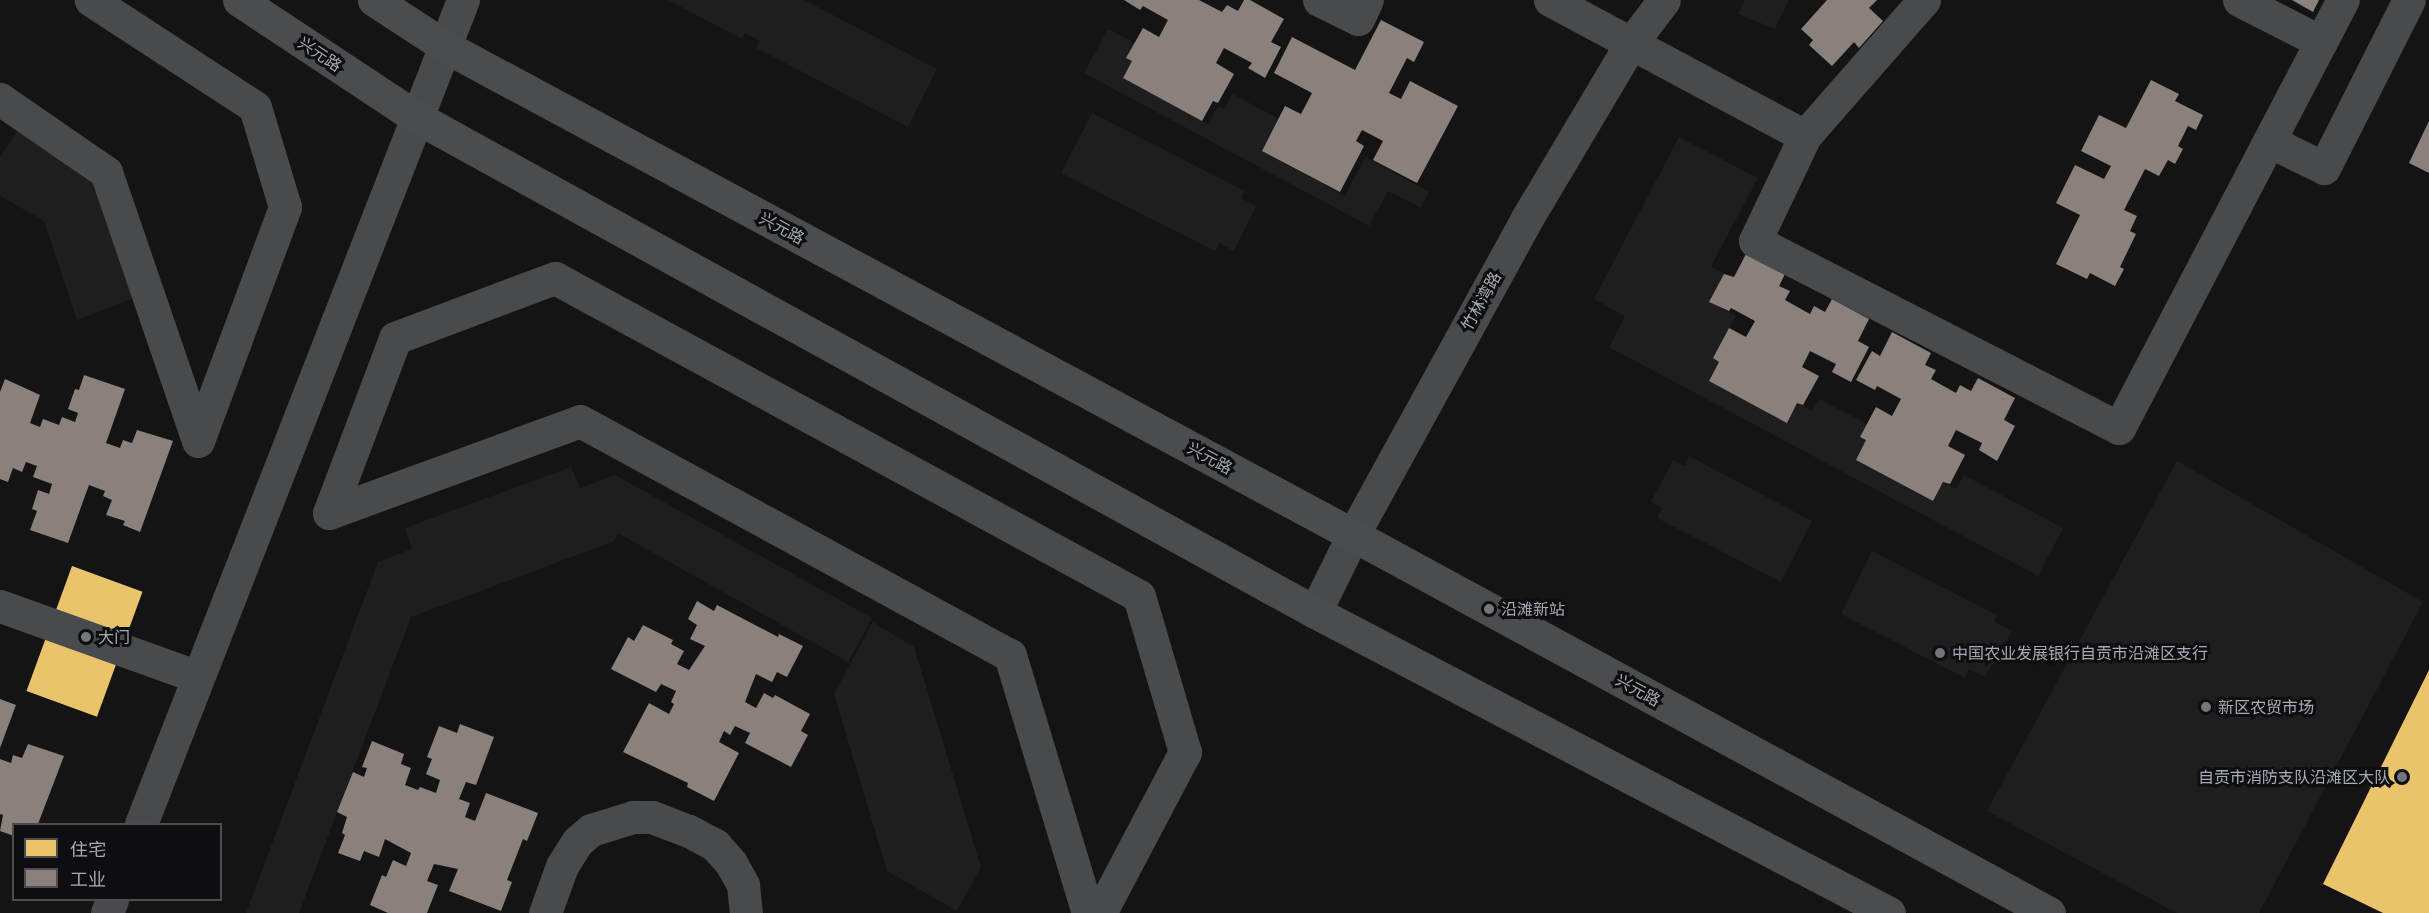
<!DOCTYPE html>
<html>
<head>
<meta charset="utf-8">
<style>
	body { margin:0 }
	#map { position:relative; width:2429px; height:913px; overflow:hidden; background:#141414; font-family:"Golos Text","Noto Sans SC",sans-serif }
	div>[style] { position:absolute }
	.built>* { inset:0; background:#1e1e1f }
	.homes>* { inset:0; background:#e9c46a; transform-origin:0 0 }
	.industry>* { inset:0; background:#8a817c }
	.minor>* { height:33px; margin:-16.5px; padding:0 16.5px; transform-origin:16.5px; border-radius:16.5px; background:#484a4c }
	.major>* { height:33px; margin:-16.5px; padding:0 16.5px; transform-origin:16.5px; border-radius:16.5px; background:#4b4c4e }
	.dots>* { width:16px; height:16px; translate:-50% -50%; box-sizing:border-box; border:3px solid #0e0e10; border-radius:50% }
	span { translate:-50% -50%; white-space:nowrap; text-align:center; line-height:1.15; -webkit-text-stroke:6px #0e0e10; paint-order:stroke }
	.street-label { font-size:16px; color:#a6acb4 }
	.poi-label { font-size:16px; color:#a6acb4 }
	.left { translate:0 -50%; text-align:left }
	.right { translate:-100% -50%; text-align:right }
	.legend { position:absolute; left:12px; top:823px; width:210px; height:78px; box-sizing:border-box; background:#0e0e10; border:2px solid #4b4d52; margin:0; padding:8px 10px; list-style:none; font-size:18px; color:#a6acb4 }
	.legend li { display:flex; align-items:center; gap:12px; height:30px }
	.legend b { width:30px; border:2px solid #4b4d52 }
</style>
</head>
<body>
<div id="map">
	<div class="built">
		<i style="clip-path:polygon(668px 0,804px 0,937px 69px,908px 127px,756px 48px,760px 41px,745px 33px,742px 39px)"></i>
		<i style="clip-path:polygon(1745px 0,1789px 0,1775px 29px,1738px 14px)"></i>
		<i style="clip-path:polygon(1108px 29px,1135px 43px,1127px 58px,1132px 61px,1123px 78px,1208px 124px,1218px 106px,1224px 109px,1232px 94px,1279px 119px,1262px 151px,1345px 196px,1365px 157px,1429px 192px,1421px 208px,1388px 191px,1369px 226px,1084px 73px)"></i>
		<i style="clip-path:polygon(1092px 113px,1245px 191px,1241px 198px,1256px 206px,1234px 251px,1219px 243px,1215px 251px,1061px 173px)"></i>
		<i style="clip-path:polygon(20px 127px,98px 186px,137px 297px,77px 320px,44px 221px,0 196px,0 157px)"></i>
		<i style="clip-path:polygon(1679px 137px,1758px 178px,1711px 266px,1724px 274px,1710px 302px,1736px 316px,1713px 358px,1719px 362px,1709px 381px,1786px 422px,1797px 403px,1812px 411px,1819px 399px,1867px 424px,1860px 437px,1866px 440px,1856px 460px,1933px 501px,1943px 482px,1956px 489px,1964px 475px,2063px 528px,2038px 576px,1609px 347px,1625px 316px,1594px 299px)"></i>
		<i style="clip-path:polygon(1689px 456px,1812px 521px,1781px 582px,1657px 518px,1662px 508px,1651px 502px,1673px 460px,1684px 466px)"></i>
		<i style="clip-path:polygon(2177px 461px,2423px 602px,2259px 913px,2177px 913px,1987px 811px)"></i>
		<i style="clip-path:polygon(571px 467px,580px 488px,615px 475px,872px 618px,848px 662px,618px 533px,614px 541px,411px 617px,299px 913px,246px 913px,378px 562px,412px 549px,405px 528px)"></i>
		<i style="clip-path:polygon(1872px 551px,1997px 615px,1994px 622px,2012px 631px,1985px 677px,1969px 669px,1965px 678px,1841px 614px)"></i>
		<i style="clip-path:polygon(873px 622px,914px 647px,981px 867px,957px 911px,887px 871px,834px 694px)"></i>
	</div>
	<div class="homes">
		<i style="left:72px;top:566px;width:75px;height:133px;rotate:20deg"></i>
		<i style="clip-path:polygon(2429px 670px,2429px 913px,2383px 913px,2323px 884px)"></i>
	</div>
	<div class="industry">
		<i style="clip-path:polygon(1124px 0,1199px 0,1222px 12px,1227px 5px,1238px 11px,1244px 0,1250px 0,1284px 19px,1271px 42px,1281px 47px,1265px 78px,1248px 68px,1252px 63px,1224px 48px,1216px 63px,1234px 74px,1218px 103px,1213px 101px,1202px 121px,1123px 78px,1132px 61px,1126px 58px,1143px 28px,1159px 37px,1168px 20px,1143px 6px,1140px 10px)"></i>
		<i style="clip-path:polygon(1827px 0,1877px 0,1869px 8px,1883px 21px,1859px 48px,1854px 42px,1832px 66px,1809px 45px,1813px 40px,1801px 29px)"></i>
		<i style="clip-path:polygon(2292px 0,2319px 0,2313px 12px)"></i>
		<i style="clip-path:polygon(1381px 20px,1424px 42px,1414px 62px,1407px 58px,1389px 93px,1401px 99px,1410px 81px,1458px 106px,1417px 183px,1373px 160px,1383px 141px,1362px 130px,1356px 141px,1364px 146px,1340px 192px,1262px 151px,1285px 106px,1301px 114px,1312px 93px,1274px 73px,1292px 37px,1355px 70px)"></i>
		<i style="clip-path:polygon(2151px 80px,2179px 94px,2175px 101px,2203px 115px,2196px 130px,2188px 126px,2178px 146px,2183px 149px,2175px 164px,2168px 160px,2159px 176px,2145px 169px,2124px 210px,2137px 216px,2130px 231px,2136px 234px,2120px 267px,2124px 269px,2115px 286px,2090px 273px,2087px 279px,2056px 264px,2080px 215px,2056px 203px,2075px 165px,2104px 179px,2111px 166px,2081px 151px,2099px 115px,2126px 128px)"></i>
		<i style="clip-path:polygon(2429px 121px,2429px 173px,2409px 163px)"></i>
		<i style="clip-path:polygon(1746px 254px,1785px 274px,1779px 286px,1790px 291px,1785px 300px,1810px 314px,1814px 306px,1825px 312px,1832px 299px,1869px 319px,1858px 341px,1869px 347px,1851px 382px,1832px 372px,1836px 364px,1810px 351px,1802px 367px,1819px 376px,1803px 405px,1797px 403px,1787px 423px,1709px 381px,1719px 362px,1713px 358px,1729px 328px,1746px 337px,1755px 321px,1731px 308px,1729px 311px,1709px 302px,1724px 274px,1734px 277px)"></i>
		<i style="clip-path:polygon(1892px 332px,1931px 353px,1925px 365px,1936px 370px,1931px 379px,1956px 393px,1960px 385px,1971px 391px,1978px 378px,2015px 398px,2004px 420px,2015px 426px,1997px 461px,1979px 450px,1982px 443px,1956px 430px,1948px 446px,1965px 455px,1950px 484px,1943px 482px,1933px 501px,1856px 460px,1866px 440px,1860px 437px,1876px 407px,1892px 416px,1901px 399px,1877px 386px,1875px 390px,1856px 380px,1872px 351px,1880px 356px)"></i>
		<i style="clip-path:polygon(84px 375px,125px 389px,106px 443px,120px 448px,123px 440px,132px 443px,137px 430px,173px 441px,140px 532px,123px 525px,125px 521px,106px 515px,112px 500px,103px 496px,105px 491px,89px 485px,68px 543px,30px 530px,37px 511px,32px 509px,38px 490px,49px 494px,52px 484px,33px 477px,37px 466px,26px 462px,22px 472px,13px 468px,8px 482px,0 479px,0 392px,5px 379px,40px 395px,30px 423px,40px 427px,43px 419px,59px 425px,62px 417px,75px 422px,78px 413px,68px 409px,75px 389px,79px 390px)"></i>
		<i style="clip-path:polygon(697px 601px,714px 611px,717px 605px,778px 637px,779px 634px,803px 646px,787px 677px,777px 672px,772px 682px,756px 674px,745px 702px,756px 708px,764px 693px,773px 698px,775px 695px,810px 714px,801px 731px,808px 735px,791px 767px,745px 743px,750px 733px,735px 726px,730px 735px,724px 731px,719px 742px,739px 753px,714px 801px,687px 787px,688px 783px,623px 752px,649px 703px,669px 714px,674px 704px,671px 702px,676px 691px,661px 684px,656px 692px,611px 669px,628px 637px,634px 641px,643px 625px,673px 640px,671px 644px,684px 651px,677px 664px,689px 670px,705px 646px,690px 639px,697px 625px,688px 619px)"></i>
		<i style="clip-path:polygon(0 699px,16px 705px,0 748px)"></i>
		<i style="clip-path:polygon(460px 724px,494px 737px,476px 785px,466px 782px,459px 799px,470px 803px,465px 817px,475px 821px,486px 793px,538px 813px,527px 841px,523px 839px,507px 880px,512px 882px,501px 911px,449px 891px,458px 869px,434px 864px,427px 881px,438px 885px,427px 913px,388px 913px,370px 905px,382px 875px,386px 877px,393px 860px,406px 866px,411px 853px,385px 839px,379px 857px,364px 851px,360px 861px,338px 853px,345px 835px,342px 833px,347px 817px,337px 812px,353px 772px,364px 777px,367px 768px,362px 767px,372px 741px,404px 754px,401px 764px,411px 768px,405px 785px,418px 790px,420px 787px,436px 793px,440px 780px,426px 774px,432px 759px,427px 757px,439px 726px,457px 733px)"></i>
		<i style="clip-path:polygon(28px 744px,64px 756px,38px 824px,14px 824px,14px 836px,0 831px,3px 815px,0 814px,0 759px,11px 763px,13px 755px,22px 758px)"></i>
	</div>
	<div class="minor">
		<i style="left:1319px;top:0;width:43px;rotate:26deg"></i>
		<i style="left:1358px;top:19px;width:21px;rotate:-65deg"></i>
		<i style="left:1550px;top:0;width:289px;rotate:28.1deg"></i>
		<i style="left:1924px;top:0;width:181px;rotate:131.2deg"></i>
		<i style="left:1805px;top:136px;width:116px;rotate:115.5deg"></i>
		<i style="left:1755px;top:241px;width:409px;rotate:27.2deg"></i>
		<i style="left:2119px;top:428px;width:483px;rotate:-62.4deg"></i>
		<i style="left:2239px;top:0;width:92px;rotate:27.1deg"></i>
		<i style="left:0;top:99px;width:129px;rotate:34.6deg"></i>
		<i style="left:106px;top:172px;width:284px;rotate:71.1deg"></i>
		<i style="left:198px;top:441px;width:250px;rotate:-69.6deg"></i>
		<i style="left:285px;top:207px;width:104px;rotate:-106.7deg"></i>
		<i style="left:255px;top:107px;width:196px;rotate:-146.9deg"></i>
		<i style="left:2269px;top:141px;width:61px;rotate:26.1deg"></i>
		<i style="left:2324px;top:168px;width:188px;rotate:-63.2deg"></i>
		<i style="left:329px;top:513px;width:187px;rotate:-69.3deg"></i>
		<i style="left:395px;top:338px;width:171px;rotate:-20.6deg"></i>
		<i style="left:555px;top:278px;width:665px;rotate:28.57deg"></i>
		<i style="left:1139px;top:596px;width:163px;rotate:73.6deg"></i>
		<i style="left:1185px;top:752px;width:182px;rotate:117.8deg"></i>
		<i style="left:329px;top:513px;width:267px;rotate:-20.1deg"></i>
		<i style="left:580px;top:421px;width:490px;rotate:28.6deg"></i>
		<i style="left:1010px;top:655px;width:270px;rotate:73.2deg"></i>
		<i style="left:0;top:606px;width:210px;rotate:19.7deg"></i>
		<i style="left:1315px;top:612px;width:86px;rotate:-63.7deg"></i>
		<i style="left:1353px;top:535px;width:359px;rotate:-61.2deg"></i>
		<i style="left:1526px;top:220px;width:204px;rotate:-59.3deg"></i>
		<i style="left:1630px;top:45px;width:56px;rotate:-52.9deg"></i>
		<i style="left:141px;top:824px;width:885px;rotate:-68.66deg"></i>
		<i style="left:107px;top:913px;width:14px;rotate:-69deg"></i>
		<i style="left:545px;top:913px;width:50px;rotate:-70.1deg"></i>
		<i style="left:562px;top:866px;width:28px;rotate:-58deg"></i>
		<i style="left:577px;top:842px;width:18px;rotate:-41deg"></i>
		<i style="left:591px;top:830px;width:44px;rotate:-17.2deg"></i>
		<i style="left:633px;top:817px;width:19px"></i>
		<i style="left:652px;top:817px;width:40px;rotate:21deg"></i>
		<i style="left:689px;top:831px;width:30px;rotate:28deg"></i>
		<i style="left:715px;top:845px;width:24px;rotate:48deg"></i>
		<i style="left:731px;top:863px;width:25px;rotate:61deg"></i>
		<i style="left:743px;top:885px;width:28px;rotate:84deg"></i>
	</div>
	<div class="major">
		<i style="left:239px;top:0;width:212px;rotate:33.5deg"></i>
		<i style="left:416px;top:117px;width:1026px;rotate:28.84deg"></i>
		<i style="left:1315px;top:612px;width:648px;rotate:27.67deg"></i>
		<i style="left:374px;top:0;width:86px;rotate:33.1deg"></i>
		<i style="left:446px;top:47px;width:1030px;rotate:28.28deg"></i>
		<i style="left:1353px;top:535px;width:792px;rotate:28.51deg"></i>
	</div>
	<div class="dots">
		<i style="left:1489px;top:609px;background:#73777c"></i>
		<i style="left:86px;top:637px;background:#73777c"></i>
		<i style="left:1940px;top:653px;background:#73777c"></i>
		<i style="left:2206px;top:707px;background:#73777c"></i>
		<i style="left:2402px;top:777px;background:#73777c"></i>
	</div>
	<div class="street-label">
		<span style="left:320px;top:54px;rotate:34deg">兴元路</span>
		<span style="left:782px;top:228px;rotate:28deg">兴元路</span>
		<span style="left:1481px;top:301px;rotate:-61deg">竹林湾路</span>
		<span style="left:1210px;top:458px;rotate:28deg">兴元路</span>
		<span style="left:1638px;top:690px;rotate:29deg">兴元路</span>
	</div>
	<div class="poi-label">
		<span class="left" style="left:1501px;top:609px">沿滩新站</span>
		<span class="left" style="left:98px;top:637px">大门</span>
		<span class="left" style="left:1952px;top:653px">中国农业发展银行自贡市沿滩区支行</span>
		<span class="left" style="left:2218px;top:707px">新区农贸市场</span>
		<span class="right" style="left:2390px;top:777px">自贡市消防支队沿滩区大队</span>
	</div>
	<ul class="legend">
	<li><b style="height:16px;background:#e9c46a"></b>住宅</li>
	<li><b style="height:16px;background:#8a817c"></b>工业</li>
	</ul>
</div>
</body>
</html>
